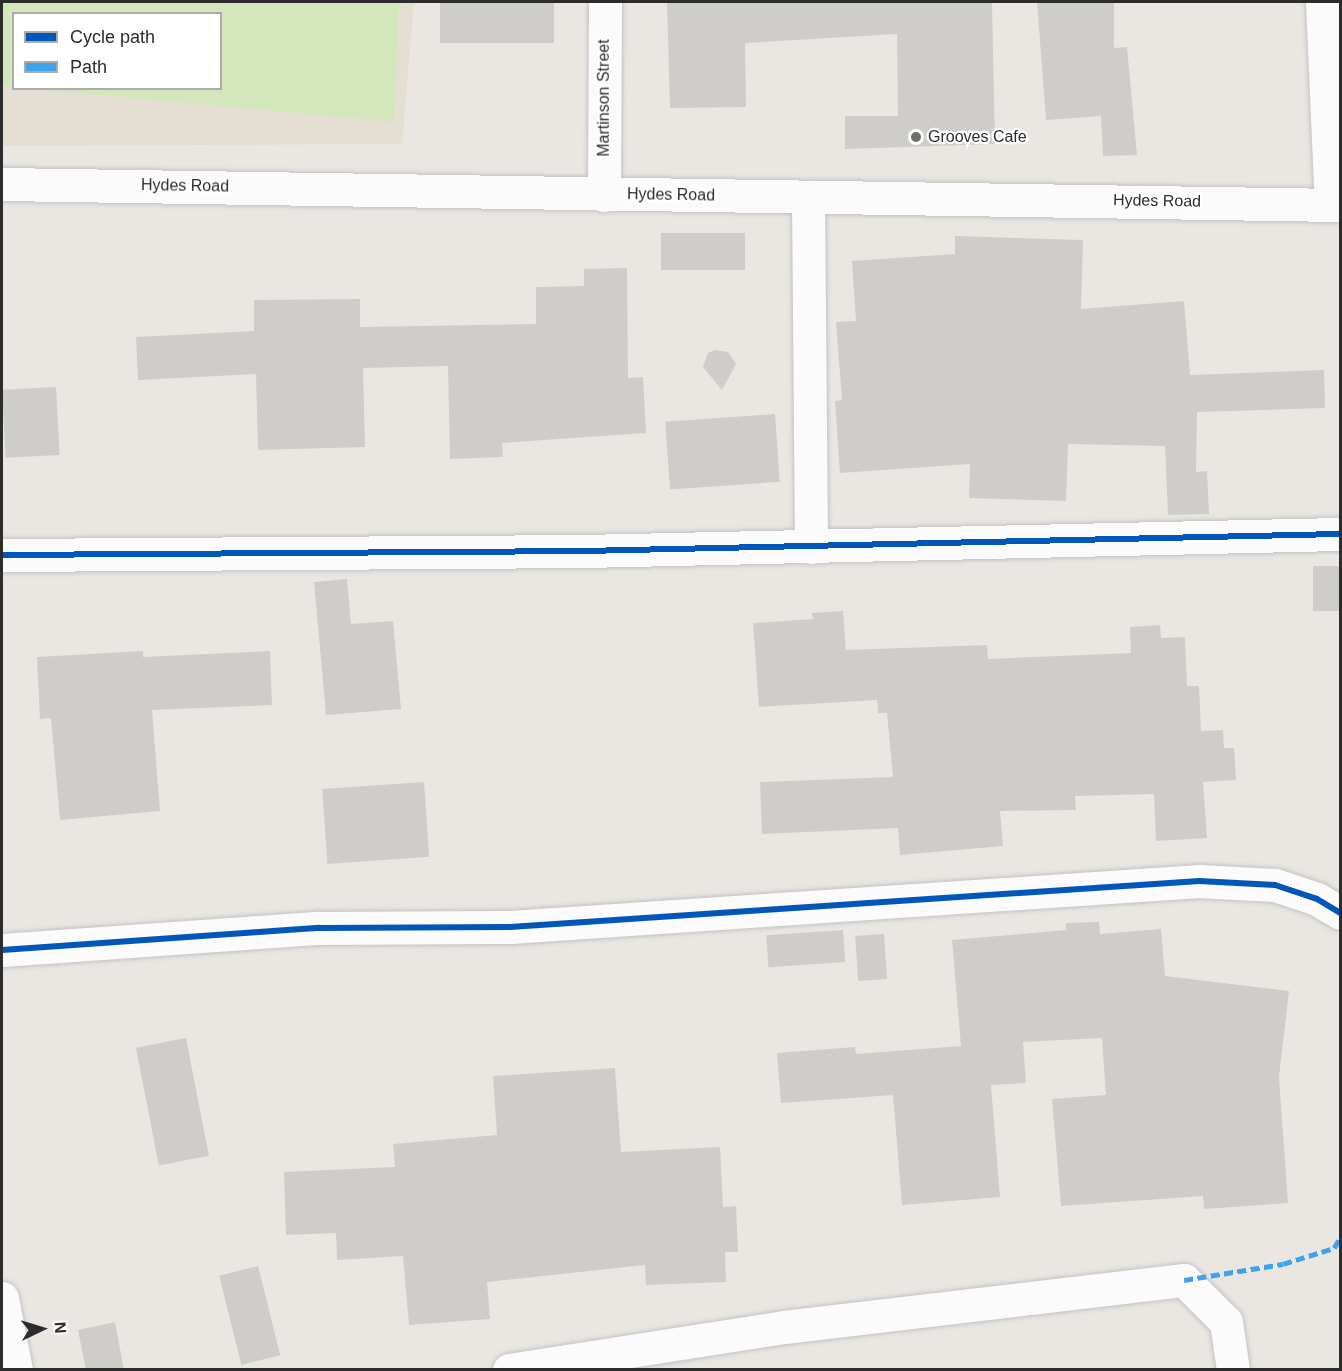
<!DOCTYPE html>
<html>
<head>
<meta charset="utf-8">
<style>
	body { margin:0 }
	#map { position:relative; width:1342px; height:1371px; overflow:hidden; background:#eae7e3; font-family:Arial,sans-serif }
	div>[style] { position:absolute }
	.education>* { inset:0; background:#e4dfd2 }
	.pitch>* { inset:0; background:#d4e6bc }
	.building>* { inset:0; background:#cfcdca; transform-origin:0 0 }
	.roads { filter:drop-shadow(0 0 2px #c4c3c3) drop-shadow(0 0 2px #c4c3c3) }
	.minor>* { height:33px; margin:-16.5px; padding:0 16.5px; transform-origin:16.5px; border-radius:16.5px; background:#fcfbfb }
	.quiet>* { height:4.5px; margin-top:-2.25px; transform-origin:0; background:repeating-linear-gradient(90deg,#3ea3eb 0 9px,transparent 0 13.5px) }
	.cycleway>* { height:6px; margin:-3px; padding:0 3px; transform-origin:3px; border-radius:3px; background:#0057b8 }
	.dots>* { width:16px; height:16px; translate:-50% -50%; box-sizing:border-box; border:3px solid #fff; border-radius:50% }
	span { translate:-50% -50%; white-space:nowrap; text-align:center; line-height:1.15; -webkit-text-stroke:4.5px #fff; paint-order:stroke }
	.street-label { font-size:16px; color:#2c2c2c }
	.poi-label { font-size:16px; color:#2c2c2c }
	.left { translate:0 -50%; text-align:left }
	.frame { position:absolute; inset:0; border:3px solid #2c2c2c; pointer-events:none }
	.legend { position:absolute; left:12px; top:12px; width:210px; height:78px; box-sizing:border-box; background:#fff; border:2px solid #ababab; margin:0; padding:8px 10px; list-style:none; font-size:18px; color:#2c2c2c }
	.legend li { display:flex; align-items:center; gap:12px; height:30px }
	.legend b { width:30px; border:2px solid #ababab }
	.north { position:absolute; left:12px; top:1299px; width:60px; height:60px; -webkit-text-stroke:4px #fff; paint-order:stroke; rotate:86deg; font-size:16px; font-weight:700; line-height:24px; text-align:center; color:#2c2c2c }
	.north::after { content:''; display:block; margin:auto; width:21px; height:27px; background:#2c2c2c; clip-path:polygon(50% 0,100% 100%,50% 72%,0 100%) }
</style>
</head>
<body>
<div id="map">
	<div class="education">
		<i style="clip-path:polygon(evenodd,2px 2px,414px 2px,402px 144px,2px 146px,2px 2px,14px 14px,220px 14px,220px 88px,14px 88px,14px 14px)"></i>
	</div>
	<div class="pitch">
		<i style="clip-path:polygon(2px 2px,399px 2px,394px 122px,36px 89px,220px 88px,220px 14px,14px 14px,13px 86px,2px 85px)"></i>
	</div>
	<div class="building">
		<i style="left:440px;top:2px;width:114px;height:41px"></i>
		<i style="clip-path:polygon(667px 2px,992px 2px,995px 144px,845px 149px,845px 116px,898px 116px,897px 34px,745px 43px,746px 107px,670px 108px)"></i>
		<i style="clip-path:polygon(1037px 2px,1114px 2px,1114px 48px,1127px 47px,1137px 155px,1103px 156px,1101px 116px,1046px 120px)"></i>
		<i style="left:745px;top:233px;width:37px;height:84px;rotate:90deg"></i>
		<i style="clip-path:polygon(955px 236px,1083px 240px,1081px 309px,1184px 301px,1190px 375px,1324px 370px,1325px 408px,1197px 412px,1196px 472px,1207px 471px,1209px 514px,1168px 515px,1165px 446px,1068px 444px,1066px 501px,969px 498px,970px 464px,840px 473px,835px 401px,842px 400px,836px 322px,856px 321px,852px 261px,955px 254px)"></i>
		<i style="clip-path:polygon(627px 268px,628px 378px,643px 377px,646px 433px,502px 443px,503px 457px,450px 459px,448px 366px,363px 368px,365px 447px,258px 450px,256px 374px,138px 380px,136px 337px,254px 331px,254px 300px,360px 299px,360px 327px,536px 324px,536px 287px,584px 286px,584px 269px)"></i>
		<i style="clip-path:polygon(715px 350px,728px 352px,736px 364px,722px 390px,703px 367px,708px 353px)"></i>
		<i style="left:56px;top:387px;width:68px;height:54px;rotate:87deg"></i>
		<i style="left:775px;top:414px;width:68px;height:110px;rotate:86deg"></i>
		<i style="left:1341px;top:566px;width:45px;height:28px;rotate:90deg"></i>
		<i style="clip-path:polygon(347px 579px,351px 624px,393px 621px,401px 709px,326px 715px,314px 582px)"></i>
		<i style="clip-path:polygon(843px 611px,846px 650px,987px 645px,988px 659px,1131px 653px,1130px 627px,1160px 625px,1161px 638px,1185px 637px,1187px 686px,1199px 686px,1201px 731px,1223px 730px,1224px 748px,1234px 748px,1236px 780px,1203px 782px,1207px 838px,1156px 841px,1154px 794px,1075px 796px,1076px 810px,1000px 811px,1003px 846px,900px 855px,898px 828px,762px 834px,760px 782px,893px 777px,887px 713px,878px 713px,877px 700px,759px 707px,753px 623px,813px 619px,812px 613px)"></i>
		<i style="clip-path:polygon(143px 651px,143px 657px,270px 651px,272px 705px,152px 710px,160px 811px,60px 820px,51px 718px,40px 719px,37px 657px)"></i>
		<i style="left:424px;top:782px;width:75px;height:102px;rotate:86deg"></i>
		<i style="clip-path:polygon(1099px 922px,1100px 934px,1161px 929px,1165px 976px,1289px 991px,1279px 1077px,1288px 1203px,1204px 1209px,1203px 1196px,1061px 1206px,1052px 1099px,1106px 1095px,1102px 1038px,1023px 1042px,1026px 1083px,991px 1085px,1000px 1197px,902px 1205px,893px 1095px,781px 1103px,777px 1053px,855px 1047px,856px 1054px,961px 1046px,952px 940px,1066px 930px,1066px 923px)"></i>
		<i style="left:843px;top:930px;width:32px;height:77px;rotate:86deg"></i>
		<i style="left:884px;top:934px;width:45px;height:29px;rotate:86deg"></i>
		<i style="left:186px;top:1038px;width:120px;height:51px;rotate:79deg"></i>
		<i style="clip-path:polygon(615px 1068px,621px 1152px,720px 1147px,723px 1207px,736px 1206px,738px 1252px,725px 1252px,726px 1282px,646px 1285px,645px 1265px,487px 1282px,490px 1319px,409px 1325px,403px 1256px,337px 1260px,336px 1233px,286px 1235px,284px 1172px,395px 1167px,393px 1144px,497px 1135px,493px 1076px)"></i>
		<i style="left:258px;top:1266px;width:92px;height:40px;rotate:76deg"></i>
		<i style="clip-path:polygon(115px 1322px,124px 1370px,86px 1370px,78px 1330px)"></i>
	</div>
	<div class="roads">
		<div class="minor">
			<i style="left:1322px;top:2px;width:203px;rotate:87.5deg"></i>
			<i style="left:2px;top:184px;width:1338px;rotate:0.9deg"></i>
			<i style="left:604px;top:195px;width:193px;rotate:-89.7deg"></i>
			<i style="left:808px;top:197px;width:350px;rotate:89.5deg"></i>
			<i style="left:2px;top:555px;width:582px;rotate:-0.39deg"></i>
			<i style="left:584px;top:551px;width:756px;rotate:-1.29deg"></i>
			<i style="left:2px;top:950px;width:318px;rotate:-4deg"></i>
			<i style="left:319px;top:928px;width:191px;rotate:-0.3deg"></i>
			<i style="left:510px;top:927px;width:691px;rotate:-3.82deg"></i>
			<i style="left:1199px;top:881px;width:76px;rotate:3deg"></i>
			<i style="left:1275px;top:885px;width:44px;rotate:18.4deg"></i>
			<i style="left:1317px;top:899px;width:27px;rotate:31deg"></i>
			<i style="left:2px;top:1298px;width:73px;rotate:79deg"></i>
			<i style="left:509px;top:1370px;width:278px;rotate:-8.9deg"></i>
			<i style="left:784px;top:1327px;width:403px;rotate:-6.7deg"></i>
			<i style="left:1184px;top:1280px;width:59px;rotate:45deg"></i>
			<i style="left:1226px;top:1322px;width:49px;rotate:81.7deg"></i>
		</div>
	</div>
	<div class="quiet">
		<i style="left:1184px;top:1280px;width:100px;rotate:-9.2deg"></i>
		<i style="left:1283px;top:1264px;width:53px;rotate:-17.4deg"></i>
		<i style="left:1334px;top:1248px;width:12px;rotate:-59deg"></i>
	</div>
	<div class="cycleway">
		<i style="left:2px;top:555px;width:582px;rotate:-0.39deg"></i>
		<i style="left:584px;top:551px;width:756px;rotate:-1.29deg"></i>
		<i style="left:2px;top:950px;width:318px;rotate:-4deg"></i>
		<i style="left:319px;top:928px;width:191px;rotate:-0.3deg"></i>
		<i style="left:510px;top:927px;width:691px;rotate:-3.82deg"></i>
		<i style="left:1199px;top:881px;width:76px;rotate:3deg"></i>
		<i style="left:1275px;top:885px;width:44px;rotate:18.4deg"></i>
		<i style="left:1317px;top:899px;width:27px;rotate:31deg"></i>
	</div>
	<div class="dots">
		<i style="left:916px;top:137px;background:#6e6d6c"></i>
	</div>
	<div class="street-label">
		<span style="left:604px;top:98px;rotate:-90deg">Martinson Street</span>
		<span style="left:185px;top:186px;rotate:1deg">Hydes Road</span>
		<span style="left:671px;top:195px;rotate:1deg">Hydes Road</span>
		<span style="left:1157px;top:201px;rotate:1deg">Hydes Road</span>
	</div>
	<div class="poi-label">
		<span class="left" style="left:928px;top:137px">Grooves Cafe</span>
	</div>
	<div class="frame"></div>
	<ul class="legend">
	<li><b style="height:8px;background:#0057b8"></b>Cycle path</li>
	<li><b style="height:8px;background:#3ea3eb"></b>Path</li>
	</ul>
	<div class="north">N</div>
</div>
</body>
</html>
